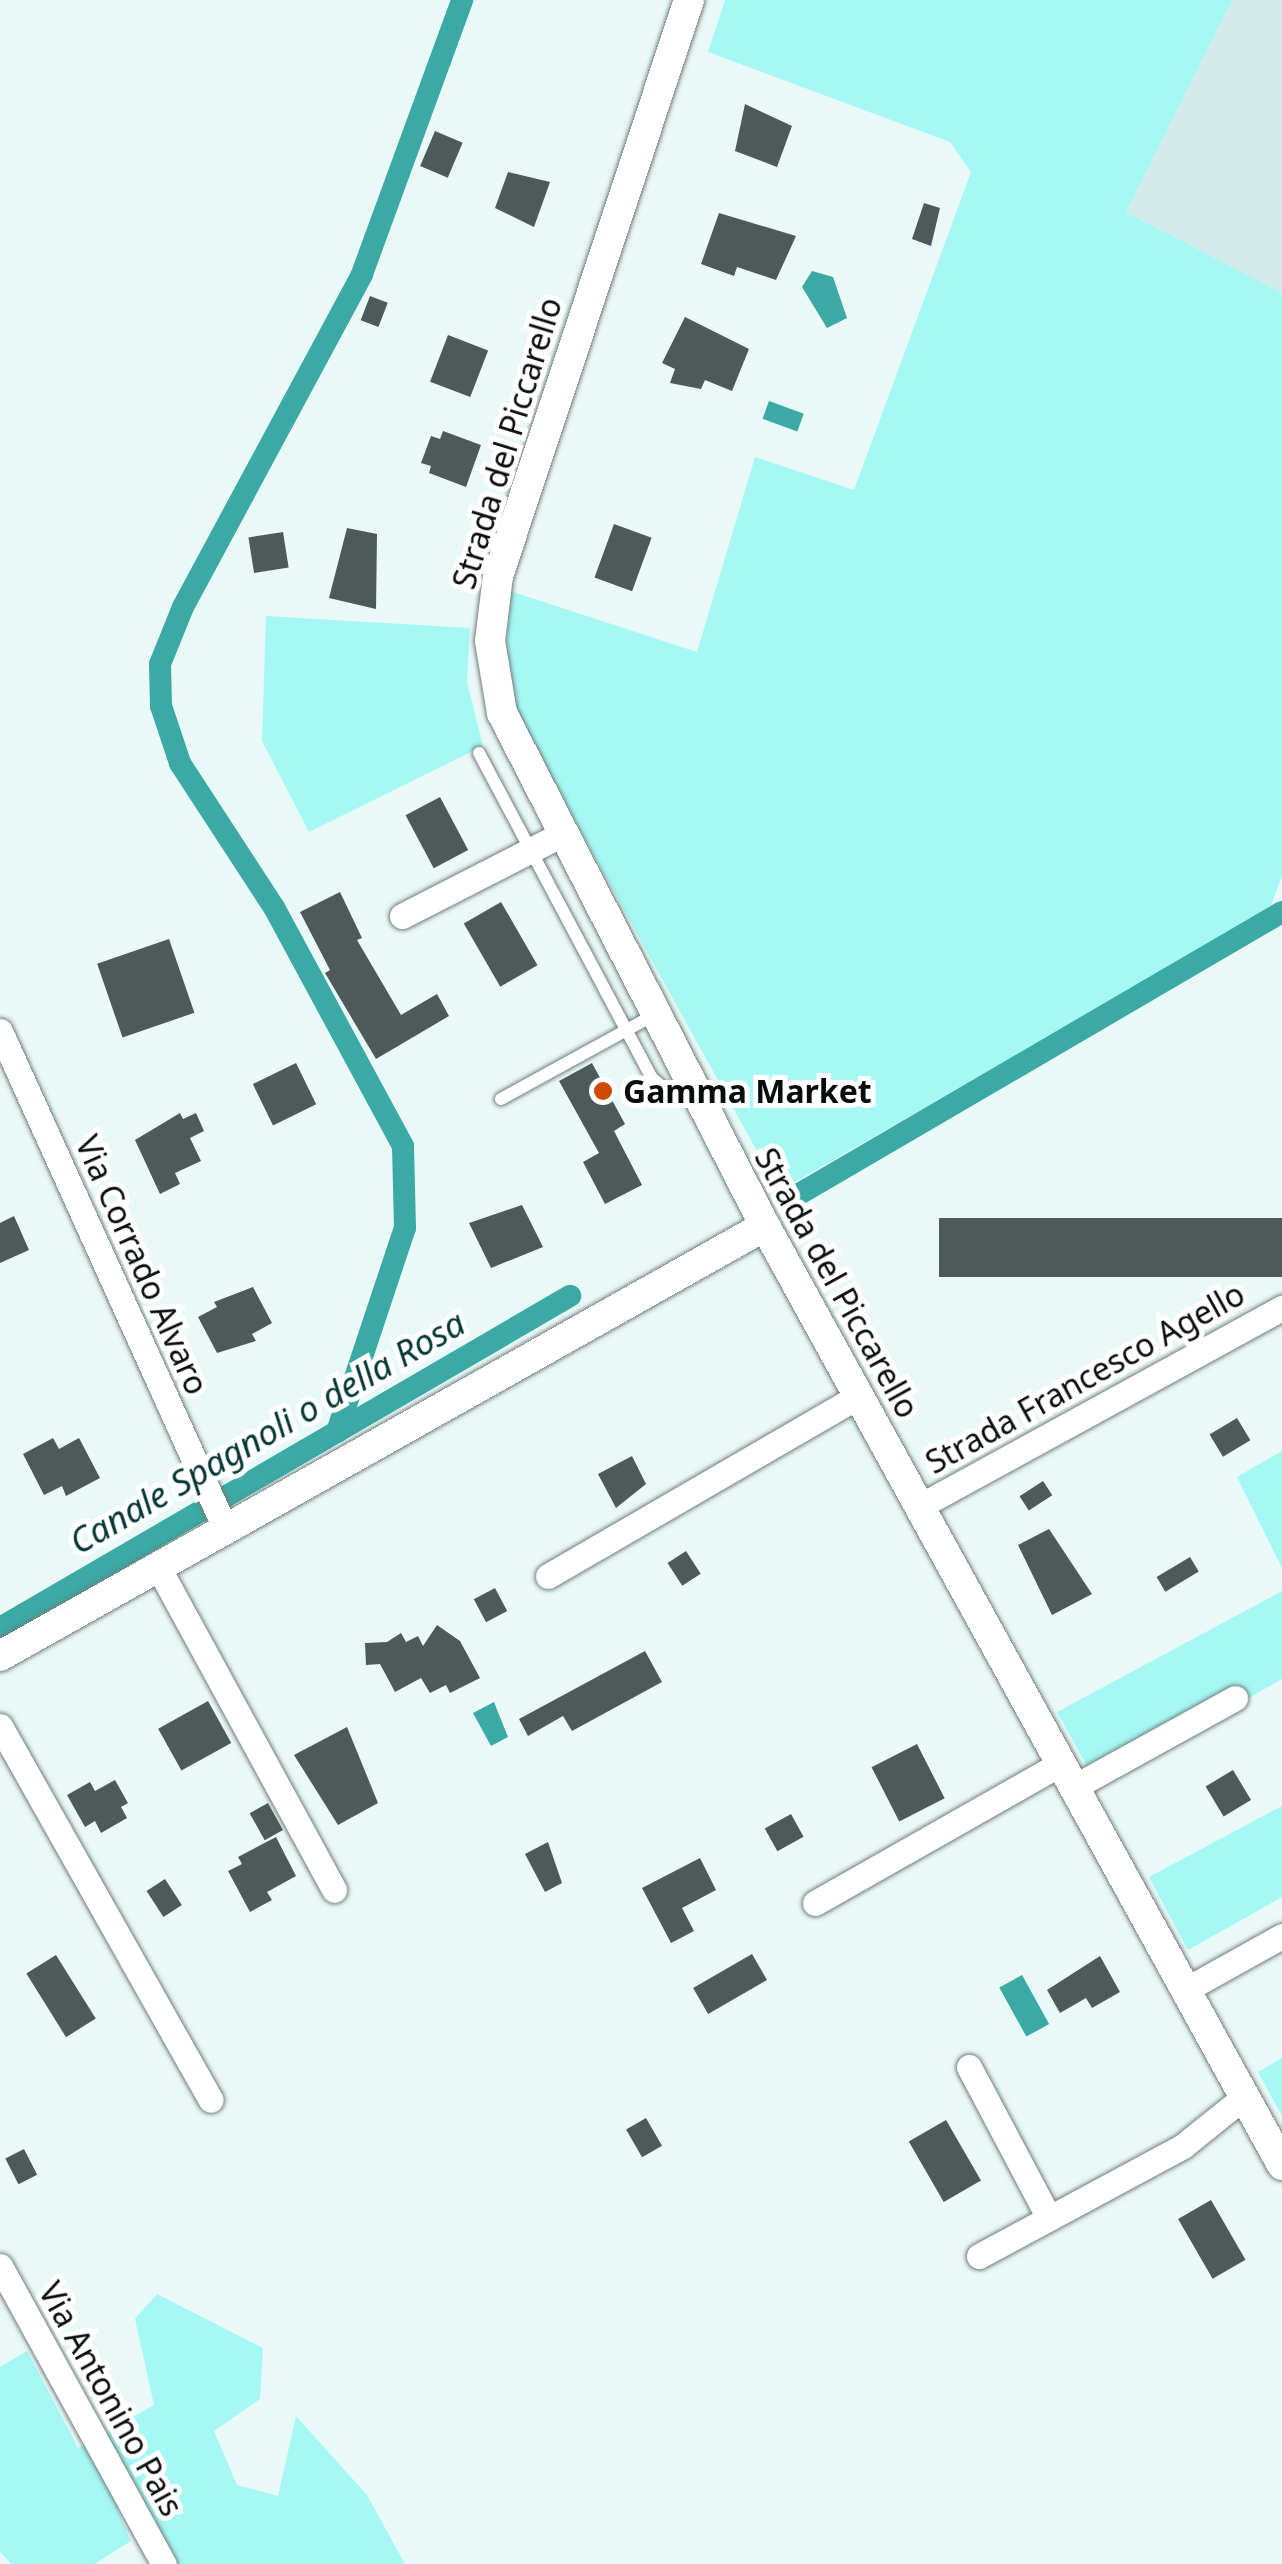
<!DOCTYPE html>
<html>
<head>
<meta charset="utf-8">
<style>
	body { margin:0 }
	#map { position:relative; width:1282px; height:2564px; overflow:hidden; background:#e9f9f7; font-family:"Noto Sans",sans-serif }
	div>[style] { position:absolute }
	.built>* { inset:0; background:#d3ebe9 }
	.green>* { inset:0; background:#a5f8f3 }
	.water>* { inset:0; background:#3ba9a4; transform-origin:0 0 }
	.canal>* { height:22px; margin:-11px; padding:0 11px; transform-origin:11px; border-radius:11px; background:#3ba9a4 }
	.building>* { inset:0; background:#4d5a59; transform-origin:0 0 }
	.roads { filter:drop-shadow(0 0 2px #6f7d7c) drop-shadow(0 0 2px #6f7d7c) }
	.service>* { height:12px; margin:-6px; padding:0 6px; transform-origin:6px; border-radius:6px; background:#fff }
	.minor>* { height:25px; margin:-12.5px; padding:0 12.5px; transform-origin:12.5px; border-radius:12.5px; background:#fff }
	.tertiary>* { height:30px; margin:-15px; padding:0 15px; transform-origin:15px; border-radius:15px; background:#fff }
	.dots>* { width:28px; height:28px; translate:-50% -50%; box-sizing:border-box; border:5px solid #fff; border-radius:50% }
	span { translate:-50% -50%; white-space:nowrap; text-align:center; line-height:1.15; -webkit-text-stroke:10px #fff; paint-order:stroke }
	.street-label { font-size:32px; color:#080d0c }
	.poi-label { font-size:32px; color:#080d0c; font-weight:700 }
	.left { translate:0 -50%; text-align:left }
	.water-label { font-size:35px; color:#023735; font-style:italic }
</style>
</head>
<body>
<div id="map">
	<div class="built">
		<i style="clip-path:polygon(1232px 0,1282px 0,1282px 293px,1126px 212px)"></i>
	</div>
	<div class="green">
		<i style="clip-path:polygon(725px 0,1232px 0,1126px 212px,1282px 293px,1282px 875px,1269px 911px,779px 1191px,543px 763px,517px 711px,506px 654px,510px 591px,697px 652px,755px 457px,854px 490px,971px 172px,950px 142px,708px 52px)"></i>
		<i style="clip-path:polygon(266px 616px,470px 628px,467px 682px,483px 746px,309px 832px,262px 741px)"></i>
		<i style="clip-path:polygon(1282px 1451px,1282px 1568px,1237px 1477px)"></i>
		<i style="clip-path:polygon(1282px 1591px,1282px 1679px,1097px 1784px,1057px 1712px)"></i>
		<i style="clip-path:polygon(1282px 1806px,1282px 1897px,1188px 1950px,1149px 1877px)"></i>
		<i style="clip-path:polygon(1282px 2058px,1282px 2116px,1258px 2072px)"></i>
		<i style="clip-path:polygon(157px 2294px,263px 2348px,260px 2399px,214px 2431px,237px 2485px,278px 2496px,296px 2416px,367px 2495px,405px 2564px,178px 2564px,142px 2501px,117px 2509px,131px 2541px,94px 2564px,12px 2564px,0 2552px,0 2367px,27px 2351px,78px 2448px,154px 2405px,135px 2319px)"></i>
	</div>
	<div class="water">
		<i style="clip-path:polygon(812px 271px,833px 277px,847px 318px,827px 328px,802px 287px)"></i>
		<i style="left:769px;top:401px;width:37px;height:19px;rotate:20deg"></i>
		<i style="clip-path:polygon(494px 1702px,508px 1737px,491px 1746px,473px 1713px)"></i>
		<i style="left:1022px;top:1975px;width:56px;height:26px;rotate:61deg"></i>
	</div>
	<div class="canal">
		<i style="left:789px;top:1200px;width:571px;rotate:-30.29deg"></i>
		<i style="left:337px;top:1432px;width:215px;rotate:-71.6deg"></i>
		<i style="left:405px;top:1228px;width:82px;rotate:-91.4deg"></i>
		<i style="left:403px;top:1146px;width:269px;rotate:-118.4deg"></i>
		<i style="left:275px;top:909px;width:174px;rotate:-123.1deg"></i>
		<i style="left:180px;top:763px;width:60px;rotate:-108.4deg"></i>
		<i style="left:161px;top:706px;width:42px;rotate:-91.4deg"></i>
		<i style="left:160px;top:664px;width:61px;rotate:-68deg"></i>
		<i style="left:183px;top:607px;width:378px;rotate:-61.7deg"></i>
		<i style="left:362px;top:274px;width:292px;rotate:-69.9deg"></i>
		<i style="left:0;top:1628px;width:660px;rotate:-30.22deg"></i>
	</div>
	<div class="building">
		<i style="clip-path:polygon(745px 104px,792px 126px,777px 167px,735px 151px)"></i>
		<i style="left:435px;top:131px;width:30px;height:38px;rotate:23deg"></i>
		<i style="clip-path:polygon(508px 172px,550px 182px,534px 227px,495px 208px)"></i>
		<i style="clip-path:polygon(924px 203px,940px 208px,931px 246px,912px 239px)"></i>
		<i style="clip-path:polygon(719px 213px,796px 236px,776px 280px,737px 267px,734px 276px,701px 264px)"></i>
		<i style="left:370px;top:296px;width:19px;height:26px;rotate:21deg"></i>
		<i style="clip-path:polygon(685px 317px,749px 349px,732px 391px,705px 380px,701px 389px,670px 383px,675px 369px,662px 363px)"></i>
		<i style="left:448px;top:335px;width:43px;height:50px;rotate:21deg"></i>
		<i style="clip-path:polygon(443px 431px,481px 445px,466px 487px,429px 473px,431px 466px,421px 463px,431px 436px,440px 439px)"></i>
		<i style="left:614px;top:524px;width:40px;height:57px;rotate:20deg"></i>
		<i style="clip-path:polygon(347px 528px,377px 534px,376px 609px,329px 598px)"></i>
		<i style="left:283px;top:532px;width:36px;height:35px;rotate:81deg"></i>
		<i style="left:440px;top:797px;width:60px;height:39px;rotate:62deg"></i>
		<i style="clip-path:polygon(340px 892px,362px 938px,357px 940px,401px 1015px,437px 994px,449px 1016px,376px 1059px,325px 973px,330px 970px,300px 912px)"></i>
		<i style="left:501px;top:902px;width:73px;height:43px;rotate:60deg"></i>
		<i style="left:169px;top:939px;width:78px;height:76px;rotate:71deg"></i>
		<i style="left:296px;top:1063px;width:46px;height:48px;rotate:64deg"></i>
		<i style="clip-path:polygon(592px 1063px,625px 1124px,614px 1131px,642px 1185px,605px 1204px,583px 1162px,599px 1153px,559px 1081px)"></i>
		<i style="clip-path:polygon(180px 1113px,183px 1119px,196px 1113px,204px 1131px,190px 1138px,201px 1161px,175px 1173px,180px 1184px,160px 1194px,135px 1140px)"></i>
		<i style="clip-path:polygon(522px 1205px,543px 1247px,491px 1268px,469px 1223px)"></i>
		<i style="clip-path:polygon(14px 1216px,29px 1250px,0 1263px,0 1223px)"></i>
		<i style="left:1282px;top:1218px;width:59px;height:343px;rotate:90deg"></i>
		<i style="clip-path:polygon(253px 1287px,272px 1323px,252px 1334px,256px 1341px,217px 1353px,198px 1317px,217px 1307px,214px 1302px)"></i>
		<i style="left:1237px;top:1418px;width:26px;height:32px;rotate:59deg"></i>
		<i style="clip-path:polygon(53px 1438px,59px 1449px,79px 1438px,100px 1478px,66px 1496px,62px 1486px,44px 1495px,23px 1454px)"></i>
		<i style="clip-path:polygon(632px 1456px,646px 1484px,616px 1508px,598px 1474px)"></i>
		<i style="left:1043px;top:1481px;width:17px;height:28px;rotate:57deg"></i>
		<i style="clip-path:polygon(1049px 1529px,1092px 1594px,1052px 1615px,1018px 1545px)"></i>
		<i style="left:686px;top:1551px;width:27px;height:22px;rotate:57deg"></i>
		<i style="left:1190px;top:1557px;width:17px;height:39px;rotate:59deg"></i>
		<i style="left:495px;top:1588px;width:26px;height:24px;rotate:62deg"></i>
		<i style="clip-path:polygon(437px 1625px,460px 1641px,480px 1678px,450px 1693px,446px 1685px,430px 1693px,421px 1678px,395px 1692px,380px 1664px,366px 1665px,365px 1643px,387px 1642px,401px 1633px,406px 1642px,418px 1636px,423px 1646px)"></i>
		<i style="clip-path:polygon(645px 1651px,662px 1682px,572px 1731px,563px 1716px,528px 1736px,519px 1719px)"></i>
		<i style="left:208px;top:1701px;width:48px;height:57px;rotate:61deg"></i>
		<i style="clip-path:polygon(347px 1727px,378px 1803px,338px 1825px,294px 1755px)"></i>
		<i style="left:917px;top:1744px;width:61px;height:51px;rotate:63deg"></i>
		<i style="left:1233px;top:1770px;width:35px;height:32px;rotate:59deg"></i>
		<i style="clip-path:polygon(115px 1780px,128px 1803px,121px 1807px,127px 1818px,101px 1833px,95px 1821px,85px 1827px,67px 1795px,90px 1782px,95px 1791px)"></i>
		<i style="left:268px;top:1803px;width:31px;height:21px;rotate:61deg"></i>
		<i style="left:791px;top:1814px;width:26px;height:30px;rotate:61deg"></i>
		<i style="clip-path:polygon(276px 1837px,296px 1876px,267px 1892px,272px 1900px,250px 1912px,228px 1871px,242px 1864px,238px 1857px)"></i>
		<i style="clip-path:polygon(548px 1842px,562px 1883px,545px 1892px,525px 1854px)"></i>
		<i style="clip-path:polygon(700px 1858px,716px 1890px,682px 1908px,694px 1931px,671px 1943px,642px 1888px)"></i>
		<i style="left:165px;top:1879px;width:31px;height:22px;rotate:57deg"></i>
		<i style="left:752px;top:1954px;width:30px;height:68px;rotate:60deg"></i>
		<i style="left:56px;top:1955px;width:75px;height:35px;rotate:58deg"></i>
		<i style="clip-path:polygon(1100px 1956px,1120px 1992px,1092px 2008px,1086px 1998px,1060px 2013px,1047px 1990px)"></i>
		<i style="left:646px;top:2118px;width:32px;height:23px;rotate:60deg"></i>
		<i style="left:946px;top:2120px;width:70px;height:43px;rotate:60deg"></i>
		<i style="left:24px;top:2149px;width:29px;height:21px;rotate:63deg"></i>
		<i style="left:1211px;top:2200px;width:69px;height:38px;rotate:60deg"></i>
	</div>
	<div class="roads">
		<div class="service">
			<i style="left:479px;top:753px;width:368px;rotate:62deg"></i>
			<i style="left:652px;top:1078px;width:18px;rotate:41deg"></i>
			<i style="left:666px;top:1090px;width:24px;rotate:-7deg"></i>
			<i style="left:501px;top:1099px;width:172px;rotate:-28.8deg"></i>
		</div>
		<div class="minor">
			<i style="left:402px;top:916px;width:180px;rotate:-27.1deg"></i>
			<i style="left:0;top:1031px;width:543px;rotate:65.65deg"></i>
			<i style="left:920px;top:1506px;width:413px;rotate:-28.7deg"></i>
			<i style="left:157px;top:1565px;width:370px;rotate:61.4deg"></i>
			<i style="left:548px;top:1576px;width:359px;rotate:-30.1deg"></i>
			<i style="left:0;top:1726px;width:429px;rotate:60.6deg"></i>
			<i style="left:1074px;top:1787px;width:184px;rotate:-28.9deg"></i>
			<i style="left:815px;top:1903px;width:282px;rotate:-29.6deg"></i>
			<i style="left:1185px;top:1990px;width:111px;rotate:-29.1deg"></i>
			<i style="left:969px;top:2067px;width:171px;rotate:62.1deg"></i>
			<i style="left:979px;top:2256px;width:232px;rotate:-28.3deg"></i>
			<i style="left:1183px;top:2146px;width:78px;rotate:-38.8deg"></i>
			<i style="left:0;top:2266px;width:340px;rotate:61.2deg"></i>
		</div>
		<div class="tertiary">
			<i style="left:689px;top:0;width:607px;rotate:108.35deg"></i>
			<i style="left:498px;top:576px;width:65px;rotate:97deg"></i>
			<i style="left:490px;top:641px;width:73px;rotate:80.5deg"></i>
			<i style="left:502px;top:713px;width:576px;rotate:62.86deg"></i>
			<i style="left:765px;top:1226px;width:1072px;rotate:61.16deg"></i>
			<i style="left:0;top:1656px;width:878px;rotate:-29.34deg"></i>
		</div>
	</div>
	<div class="dots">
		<i style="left:603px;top:1091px;background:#cf4a02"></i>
	</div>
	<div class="street-label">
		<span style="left:507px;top:443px;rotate:-73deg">Strada del Piccarello</span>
		<span style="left:142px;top:1265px;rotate:66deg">Via Corrado Alvaro</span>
		<span style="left:837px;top:1283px;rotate:61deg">Strada del Piccarello</span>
		<span style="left:1085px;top:1378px;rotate:-29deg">Strada Francesco Agello</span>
		<span style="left:111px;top:2399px;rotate:61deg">Via Antonino Pais</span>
	</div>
	<div class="poi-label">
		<span class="left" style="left:623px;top:1091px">Gamma Market</span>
	</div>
	<div class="water-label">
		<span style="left:267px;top:1432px;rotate:-30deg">Canale Spagnoli o della Rosa</span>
	</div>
</div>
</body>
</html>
